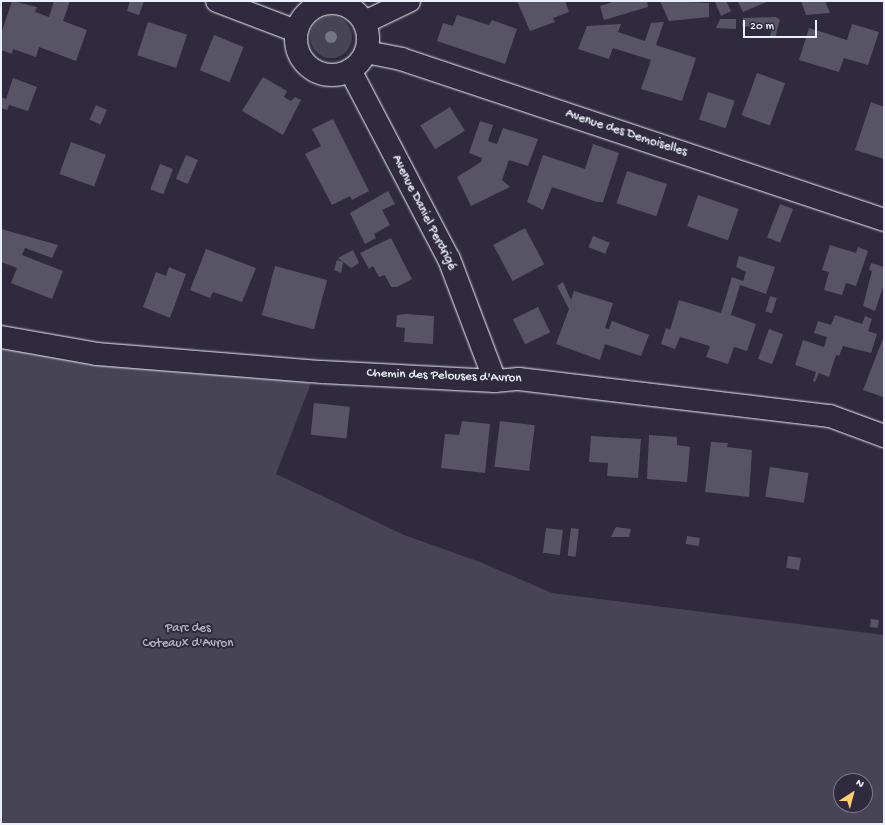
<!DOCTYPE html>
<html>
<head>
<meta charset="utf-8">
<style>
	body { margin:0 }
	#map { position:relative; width:885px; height:825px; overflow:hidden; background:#2f2a3d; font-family:"Gochi Hand",sans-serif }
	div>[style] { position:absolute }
	.green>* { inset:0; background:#464455 }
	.round { border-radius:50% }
	.building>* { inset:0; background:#575565; transform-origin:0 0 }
	.roads { filter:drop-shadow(0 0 1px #e8f1f8) drop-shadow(0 0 1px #e8f1f8) }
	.street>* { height:22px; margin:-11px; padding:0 11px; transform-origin:11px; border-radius:11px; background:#2f2a3d }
	.secondary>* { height:22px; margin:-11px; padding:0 11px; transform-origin:11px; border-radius:11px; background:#2f2a3d }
	.secondary>.ring { margin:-11px; padding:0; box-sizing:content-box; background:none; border:22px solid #2f2a3d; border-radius:50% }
	.trees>* { width:12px; height:12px; margin:-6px; border-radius:50%; background:#757684 }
	span { translate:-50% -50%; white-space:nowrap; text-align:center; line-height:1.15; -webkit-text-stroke:4px #2f2a3d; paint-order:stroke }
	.street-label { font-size:13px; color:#e8f1f8 }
	.park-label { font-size:13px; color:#afb4bf }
	.frame { position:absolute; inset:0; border:2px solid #e8f1f8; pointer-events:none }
	.north { position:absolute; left:833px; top:773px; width:40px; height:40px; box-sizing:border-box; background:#2f2a3d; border:1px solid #797a88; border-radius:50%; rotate:36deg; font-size:11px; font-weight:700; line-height:16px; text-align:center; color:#e8f1f8 }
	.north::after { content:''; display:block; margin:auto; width:14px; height:18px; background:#ffd166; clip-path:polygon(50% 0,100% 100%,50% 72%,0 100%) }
	.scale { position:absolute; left:743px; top:20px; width:74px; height:18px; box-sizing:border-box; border:2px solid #e8f1f8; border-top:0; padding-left:5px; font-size:12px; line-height:14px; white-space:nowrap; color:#e8f1f8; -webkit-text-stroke:3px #2f2a3d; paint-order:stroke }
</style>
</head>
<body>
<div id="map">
	<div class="green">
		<i class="round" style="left:310px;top:16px;width:42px;height:42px"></i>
		<i style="clip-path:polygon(evenodd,1px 346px,311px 383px,276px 474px,404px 535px,480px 562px,552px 593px,884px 635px,884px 824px,1px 824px,1px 346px,841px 781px,865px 781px,865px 805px,841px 805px,841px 781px)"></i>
	</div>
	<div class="building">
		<i style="clip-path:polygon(12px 1px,37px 7px,35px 12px,49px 17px,54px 1px,70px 1px,63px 21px,87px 30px,76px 61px,39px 47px,36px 57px,13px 49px,12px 54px,1px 50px,1px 34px)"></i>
		<i style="clip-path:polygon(130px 1px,144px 1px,139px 15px,127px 11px)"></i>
		<i style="clip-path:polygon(517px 1px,565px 1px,569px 12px,553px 18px,555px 22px,530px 31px)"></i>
		<i style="clip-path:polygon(616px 1px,647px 1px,648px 7px,604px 20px,600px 6px)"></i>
		<i style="clip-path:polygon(660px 1px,709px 3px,709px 17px,669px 21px)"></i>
		<i style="clip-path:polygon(718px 1px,726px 1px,731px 11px,721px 16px,715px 2px)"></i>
		<i style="clip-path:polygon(741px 1px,769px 1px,743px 12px,738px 2px)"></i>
		<i style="clip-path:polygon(801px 1px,825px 1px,830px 13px,806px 15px)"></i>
		<i style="clip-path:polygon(457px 15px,489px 25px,492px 20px,517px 29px,505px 64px,437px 41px,443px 23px,453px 26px)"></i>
		<i style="clip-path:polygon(776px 17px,780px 20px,775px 38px,770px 36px,772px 29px,742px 26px,743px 18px)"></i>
		<i style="clip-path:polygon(720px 19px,736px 19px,736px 29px,716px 28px)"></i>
		<i style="left:148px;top:22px;width:41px;height:35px;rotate:18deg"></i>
		<i style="clip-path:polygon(664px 22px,656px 45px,696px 58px,682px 101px,641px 89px,651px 60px,613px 48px,609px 59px,578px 49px,587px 26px,621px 24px,618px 32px,645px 41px,651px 23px)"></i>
		<i style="clip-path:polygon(852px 24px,879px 32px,868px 65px,844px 58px,839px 72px,799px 60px,809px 28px,847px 40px)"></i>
		<i style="left:214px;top:35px;width:32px;height:38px;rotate:22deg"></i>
		<i style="left:757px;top:73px;width:30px;height:45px;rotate:20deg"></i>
		<i style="clip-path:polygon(263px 77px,287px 91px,284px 97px,291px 101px,295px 97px,301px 100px,283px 135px,242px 111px)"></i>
		<i style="clip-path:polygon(13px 78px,37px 87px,28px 111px,9px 105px,7px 110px,1px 108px,1px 97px,6px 99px)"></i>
		<i style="left:708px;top:92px;width:28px;height:29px;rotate:18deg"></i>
		<i style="clip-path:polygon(871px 102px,884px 107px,884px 159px,855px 150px)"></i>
		<i style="left:96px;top:105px;width:12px;height:16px;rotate:24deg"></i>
		<i style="left:450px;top:107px;width:28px;height:35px;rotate:58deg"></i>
		<i style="clip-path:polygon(333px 119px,369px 191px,352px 200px,350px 196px,332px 205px,305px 154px,321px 146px,312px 129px)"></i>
		<i style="clip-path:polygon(480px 121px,493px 125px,488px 141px,497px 144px,503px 128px,538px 139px,528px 166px,509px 160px,502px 180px,510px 187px,471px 206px,457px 177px,481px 162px,482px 158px,469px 153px)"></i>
		<i style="left:71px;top:142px;width:37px;height:34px;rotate:20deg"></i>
		<i style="clip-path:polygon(593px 144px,619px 153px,603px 202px,597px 202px,552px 187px,543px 210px,527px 202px,543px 155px,585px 169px)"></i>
		<i style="left:186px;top:155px;width:13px;height:26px;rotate:23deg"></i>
		<i style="left:160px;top:164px;width:14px;height:27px;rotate:21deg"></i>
		<i style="left:627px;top:171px;width:42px;height:34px;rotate:18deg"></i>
		<i style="clip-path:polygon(388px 191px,395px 204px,382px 210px,390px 225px,374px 234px,376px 238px,365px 244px,350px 213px)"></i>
		<i style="left:698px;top:195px;width:43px;height:33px;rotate:19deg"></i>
		<i style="left:780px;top:204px;width:14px;height:36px;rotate:21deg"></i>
		<i style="left:525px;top:228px;width:41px;height:36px;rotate:62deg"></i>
		<i style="clip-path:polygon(1px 229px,58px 245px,52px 258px,25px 248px,22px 255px,63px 271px,52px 299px,11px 283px,17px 268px,1px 262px)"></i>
		<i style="left:593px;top:236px;width:18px;height:12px;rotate:22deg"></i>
		<i style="clip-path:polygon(391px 238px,412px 279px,397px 287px,391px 287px,385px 275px,379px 277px,373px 266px,369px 269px,360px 253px)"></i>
		<i style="clip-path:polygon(830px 245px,856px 253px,858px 247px,868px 251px,856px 286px,846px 283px,842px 295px,824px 290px,829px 272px,822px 270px)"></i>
		<i style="clip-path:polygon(206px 249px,256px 268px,242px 302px,213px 292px,210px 298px,190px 290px)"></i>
		<i style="clip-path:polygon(353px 250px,359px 263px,351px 268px,338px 258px)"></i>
		<i style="clip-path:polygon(739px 256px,775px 267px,766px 294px,740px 285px,731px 315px,756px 324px,747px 351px,734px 347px,728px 364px,706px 357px,710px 346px,680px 337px,675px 349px,661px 344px,666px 328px,670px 330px,679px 300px,721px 313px,732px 277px,743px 281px,746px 272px,736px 267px)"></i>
		<i style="clip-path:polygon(337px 260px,343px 262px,341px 273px,334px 270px)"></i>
		<i style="clip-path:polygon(871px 263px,884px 267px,884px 284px,875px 311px,863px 306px,872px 271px,869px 270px)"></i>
		<i style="left:275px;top:266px;width:54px;height:51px;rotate:15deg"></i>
		<i style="clip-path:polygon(169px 267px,186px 274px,170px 318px,143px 307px,156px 272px,166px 276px)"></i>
		<i style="clip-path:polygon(563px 282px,571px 300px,574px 291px,613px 303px,605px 328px,609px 329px,612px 321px,649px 335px,641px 356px,605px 344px,600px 360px,556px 344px,569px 309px,557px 286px)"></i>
		<i style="left:770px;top:296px;width:7px;height:16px;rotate:16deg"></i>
		<i style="left:538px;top:307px;width:28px;height:28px;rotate:64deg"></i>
		<i style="clip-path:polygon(406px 314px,434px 316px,433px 344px,404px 342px,405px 328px,396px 327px,397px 315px)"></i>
		<i style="clip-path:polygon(835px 315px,862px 324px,865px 316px,872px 319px,868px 331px,877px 334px,871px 353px,843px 346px,839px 356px,836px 355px,829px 377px,819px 373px,815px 382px,813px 381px,816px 372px,795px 365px,803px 340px,824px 347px,827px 337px,814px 333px,818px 321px,831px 325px)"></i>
		<i style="left:769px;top:329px;width:15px;height:32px;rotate:20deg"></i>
		<i style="clip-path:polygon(884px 336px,884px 393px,883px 397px,863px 390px)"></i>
		<i style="left:314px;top:403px;width:36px;height:32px;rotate:6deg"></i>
		<i style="clip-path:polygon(462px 421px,490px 424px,485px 473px,441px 468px,445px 434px,459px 435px)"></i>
		<i style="left:500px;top:421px;width:35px;height:46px;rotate:7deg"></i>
		<i style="clip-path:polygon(649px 435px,677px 437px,677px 445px,690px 447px,687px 482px,647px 479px)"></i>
		<i style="clip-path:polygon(591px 436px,641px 439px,638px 478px,607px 476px,608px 463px,589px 462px)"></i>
		<i style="clip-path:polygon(711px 442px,728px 443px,727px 447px,752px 450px,749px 497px,705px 492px)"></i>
		<i style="left:770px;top:467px;width:39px;height:30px;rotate:9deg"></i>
		<i style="clip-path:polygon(616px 527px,631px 529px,629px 537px,611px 537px)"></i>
		<i style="left:546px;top:528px;width:17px;height:25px;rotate:7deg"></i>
		<i style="left:571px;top:528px;width:8px;height:28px;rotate:7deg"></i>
		<i style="left:687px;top:536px;width:13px;height:8px;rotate:9deg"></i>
		<i style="left:788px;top:556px;width:13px;height:12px;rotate:9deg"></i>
		<i style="left:871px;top:619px;width:8px;height:8px;rotate:7deg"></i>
	</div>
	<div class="roads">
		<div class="street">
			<i style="left:217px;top:1px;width:85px;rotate:20.8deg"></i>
			<i style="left:366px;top:52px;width:36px;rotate:11deg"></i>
			<i style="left:401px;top:59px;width:509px;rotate:18.43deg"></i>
			<i style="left:350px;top:70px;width:213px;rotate:62.4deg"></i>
			<i style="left:449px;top:259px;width:130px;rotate:69.3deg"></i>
			<i style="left:1px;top:337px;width:97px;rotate:10deg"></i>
			<i style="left:97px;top:354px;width:226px;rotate:4.6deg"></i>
			<i style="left:322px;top:372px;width:173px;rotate:3deg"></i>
			<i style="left:495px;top:381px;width:24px;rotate:-5deg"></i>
			<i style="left:519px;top:379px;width:313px;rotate:6.8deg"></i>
			<i style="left:830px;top:416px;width:58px;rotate:20.3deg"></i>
		</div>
		<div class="secondary">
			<i class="ring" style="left:296px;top:3px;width:50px;height:50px"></i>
			<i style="left:365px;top:22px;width:49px;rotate:-25.5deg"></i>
		</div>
	</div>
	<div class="trees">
		<i style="left:331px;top:37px"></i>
	</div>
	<div class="street-label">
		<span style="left:626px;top:134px;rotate:18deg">Avenue des Demoiselles</span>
		<span style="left:423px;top:213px;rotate:63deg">Avenue Daniel Perdrigé</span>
		<span style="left:444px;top:377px;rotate:2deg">Chemin des Pelouses d'Avron</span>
	</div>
	<div class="park-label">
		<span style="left:188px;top:637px">Parc des<br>Coteaux d'Avron</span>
	</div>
	<div class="frame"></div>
	<div class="north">N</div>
	<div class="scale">20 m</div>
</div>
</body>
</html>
